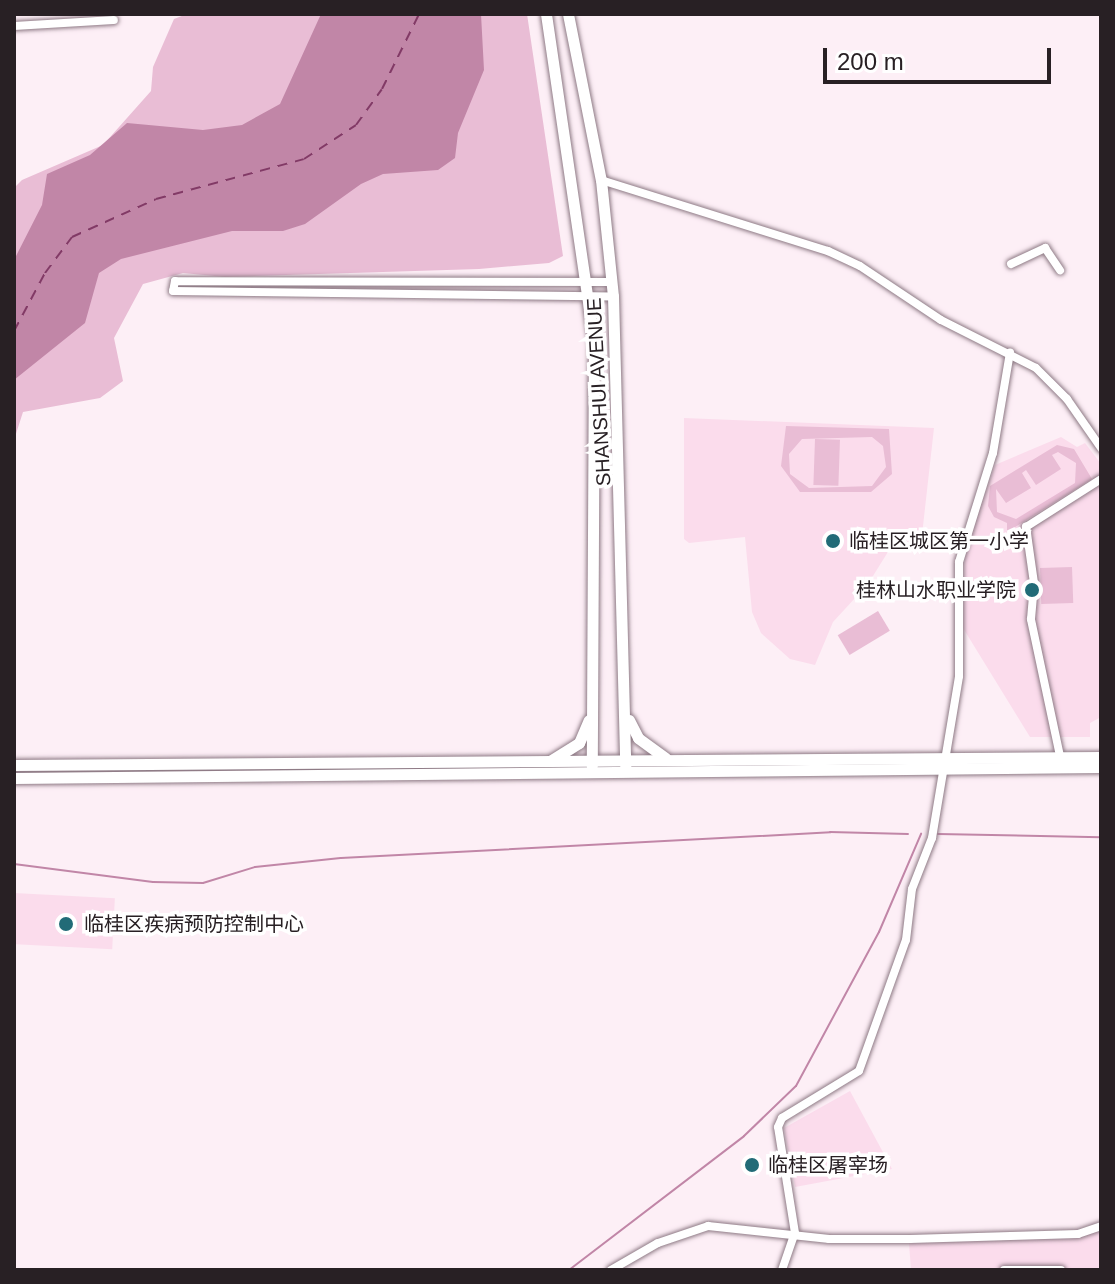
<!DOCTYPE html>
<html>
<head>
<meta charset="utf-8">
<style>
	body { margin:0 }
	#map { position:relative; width:1115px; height:1284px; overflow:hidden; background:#fdeff6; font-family:Helvetica,"Noto Sans SC",sans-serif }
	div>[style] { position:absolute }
	.built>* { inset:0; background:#fbdcec; transform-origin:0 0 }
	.green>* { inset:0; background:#e9bdd5; transform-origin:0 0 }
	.water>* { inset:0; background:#c186a7 }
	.stream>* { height:2px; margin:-1px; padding:0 1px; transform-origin:1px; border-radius:1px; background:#c186a7 }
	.ferry>* { height:2px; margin-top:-1px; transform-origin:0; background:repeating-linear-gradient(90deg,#823a66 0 10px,transparent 0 18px) }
	.roads { filter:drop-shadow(0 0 2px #8e7a85) drop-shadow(0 0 2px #8e7a85) }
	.minor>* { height:8px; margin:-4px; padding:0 4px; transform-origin:4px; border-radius:4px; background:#fff }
	.major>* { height:11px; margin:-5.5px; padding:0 5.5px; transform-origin:5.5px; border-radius:5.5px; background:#fff }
	.dots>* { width:22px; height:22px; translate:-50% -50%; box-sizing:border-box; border:4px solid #fff; border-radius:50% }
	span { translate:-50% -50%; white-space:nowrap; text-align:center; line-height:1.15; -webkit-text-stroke:7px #fff; paint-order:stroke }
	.street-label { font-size:20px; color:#282024 }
	.poi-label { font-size:20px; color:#282024 }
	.left { translate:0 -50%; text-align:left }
	.right { translate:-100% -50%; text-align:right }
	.frame { position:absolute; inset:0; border:16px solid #282024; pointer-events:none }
	.scale { position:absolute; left:823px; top:48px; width:228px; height:36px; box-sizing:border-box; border:4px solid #282024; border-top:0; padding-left:10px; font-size:24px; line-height:28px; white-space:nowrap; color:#282024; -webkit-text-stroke:6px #fff; paint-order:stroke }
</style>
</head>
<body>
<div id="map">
	<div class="built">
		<i style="clip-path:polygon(684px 418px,934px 428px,921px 544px,891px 547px,868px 584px,833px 622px,815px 665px,790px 659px,761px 633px,752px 612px,745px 537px,689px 543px,684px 539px)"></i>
		<i style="clip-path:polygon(1061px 437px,1077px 447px,1085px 443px,1101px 464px,1101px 717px,1090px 723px,1090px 737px,1030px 737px,963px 628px,965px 551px,995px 465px)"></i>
		<i style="left:14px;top:893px;width:101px;height:51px;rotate:3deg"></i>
		<i style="clip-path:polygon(850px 1091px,892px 1169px,795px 1187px,784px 1128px)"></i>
		<i style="clip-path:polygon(1101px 1230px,1101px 1270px,911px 1270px,909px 1243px)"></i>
	</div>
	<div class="green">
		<i style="clip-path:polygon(187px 14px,527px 14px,563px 256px,549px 263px,479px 269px,225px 277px,183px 273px,143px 284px,114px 338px,123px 381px,100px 398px,23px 412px,14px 440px,14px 188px,22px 180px,103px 145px,151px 91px,153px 67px,174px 19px)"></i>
		<i style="clip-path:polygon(evenodd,786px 426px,889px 429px,892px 474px,871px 492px,800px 492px,781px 466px,786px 426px,872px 437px,883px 446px,886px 467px,872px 486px,809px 488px,790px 474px,789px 454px,802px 439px,872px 437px)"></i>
		<i style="left:815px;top:439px;width:25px;height:46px;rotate:2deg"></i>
		<i style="clip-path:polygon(evenodd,1057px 445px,1074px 449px,1092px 479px,1007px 532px,1007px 523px,994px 517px,988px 506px,990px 486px,1057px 445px,1058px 452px,1076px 463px,1075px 483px,1016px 519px,997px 512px,996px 489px,1006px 503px,1031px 488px,1022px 473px,1026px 470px,1036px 485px,1061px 469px,1052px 455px,1058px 452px)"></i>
		<i style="left:1072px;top:567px;width:36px;height:32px;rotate:88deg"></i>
		<i style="left:878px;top:611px;width:23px;height:47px;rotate:59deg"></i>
	</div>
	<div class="water">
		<i style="clip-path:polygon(321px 14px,481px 14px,484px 70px,458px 133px,455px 158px,438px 170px,383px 174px,361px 184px,305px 224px,283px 231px,232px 231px,121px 259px,99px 273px,85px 323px,14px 380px,14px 260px,42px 205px,47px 174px,90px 155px,127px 123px,203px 130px,242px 125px,280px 104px)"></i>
	</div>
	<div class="stream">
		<i style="left:938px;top:834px;width:163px;rotate:1.1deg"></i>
		<i style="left:14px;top:864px;width:140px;rotate:7.4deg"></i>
		<i style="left:153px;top:882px;width:50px;rotate:1.1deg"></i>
		<i style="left:203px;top:883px;width:54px;rotate:-17.1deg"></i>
		<i style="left:255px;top:867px;width:86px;rotate:-6deg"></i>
		<i style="left:341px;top:858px;width:490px;rotate:-3deg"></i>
		<i style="left:830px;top:832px;width:78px;rotate:1.5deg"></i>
		<i style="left:569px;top:1270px;width:220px;rotate:-37.4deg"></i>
		<i style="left:744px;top:1136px;width:72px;rotate:-43.9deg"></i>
		<i style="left:796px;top:1086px;width:175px;rotate:-61.7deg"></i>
		<i style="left:879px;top:932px;width:107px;rotate:-66.8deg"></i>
	</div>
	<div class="ferry">
		<i style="left:14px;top:331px;width:66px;rotate:-61.9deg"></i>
		<i style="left:45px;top:273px;width:45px;rotate:-53.1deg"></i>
		<i style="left:72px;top:237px;width:92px;rotate:-24.3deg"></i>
		<i style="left:156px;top:199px;width:153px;rotate:-15.1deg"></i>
		<i style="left:304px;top:159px;width:62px;rotate:-33.2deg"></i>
		<i style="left:356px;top:125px;width:44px;rotate:-54.2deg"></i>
		<i style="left:382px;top:89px;width:84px;rotate:-63.7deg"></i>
	</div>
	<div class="roads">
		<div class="minor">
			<i style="left:14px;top:26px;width:100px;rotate:-3.4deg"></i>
			<i style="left:601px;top:180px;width:238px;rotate:17.4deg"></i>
			<i style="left:828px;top:251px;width:35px;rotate:25deg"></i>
			<i style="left:860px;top:266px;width:97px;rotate:33.7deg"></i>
			<i style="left:941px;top:320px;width:106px;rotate:26.8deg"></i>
			<i style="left:1036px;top:368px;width:44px;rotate:45deg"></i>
			<i style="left:1067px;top:399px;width:60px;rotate:55.2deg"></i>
			<i style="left:1011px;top:264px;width:38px;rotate:-25deg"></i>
			<i style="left:1045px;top:248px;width:27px;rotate:56deg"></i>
			<i style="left:612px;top:282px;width:437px;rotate:-179.9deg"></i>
			<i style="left:175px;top:281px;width:10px;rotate:101deg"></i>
			<i style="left:173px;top:291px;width:440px;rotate:0.7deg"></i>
			<i style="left:1060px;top:756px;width:140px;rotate:-102deg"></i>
			<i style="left:1031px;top:619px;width:36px;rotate:-85deg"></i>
			<i style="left:1034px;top:583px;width:57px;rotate:-98.1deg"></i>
			<i style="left:1026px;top:527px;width:89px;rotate:-32.6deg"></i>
			<i style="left:611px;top:1270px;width:54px;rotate:-29.9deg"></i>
			<i style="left:658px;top:1243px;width:53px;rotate:-18.8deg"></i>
			<i style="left:708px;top:1226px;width:122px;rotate:6.1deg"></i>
			<i style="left:829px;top:1239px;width:81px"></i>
			<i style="left:910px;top:1239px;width:168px;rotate:-1.7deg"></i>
			<i style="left:1078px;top:1234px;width:24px;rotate:-19deg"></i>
			<i style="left:782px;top:1270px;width:39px;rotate:-71deg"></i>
			<i style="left:795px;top:1233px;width:107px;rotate:-99.1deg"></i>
			<i style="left:778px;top:1127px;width:10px;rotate:-66deg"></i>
			<i style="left:782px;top:1118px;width:90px;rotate:-31.4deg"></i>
			<i style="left:859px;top:1071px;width:139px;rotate:-70.3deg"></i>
			<i style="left:906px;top:940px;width:51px;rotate:-83.3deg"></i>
			<i style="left:912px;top:889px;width:55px;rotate:-68.6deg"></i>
			<i style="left:932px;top:838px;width:164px;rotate:-80.5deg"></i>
			<i style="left:959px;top:676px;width:114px;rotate:-90deg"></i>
			<i style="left:959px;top:562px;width:114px;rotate:-72.7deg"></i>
			<i style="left:993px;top:453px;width:102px;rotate:-80.4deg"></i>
			<i style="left:1004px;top:1270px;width:57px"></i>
		</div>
		<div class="major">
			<i style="left:546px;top:14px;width:331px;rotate:81.7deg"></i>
			<i style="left:594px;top:342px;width:424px;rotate:90.3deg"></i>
			<i style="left:568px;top:14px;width:169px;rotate:78.8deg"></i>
			<i style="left:601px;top:180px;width:117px;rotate:84.1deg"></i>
			<i style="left:613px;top:296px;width:471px;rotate:88.5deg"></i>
			<i style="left:629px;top:720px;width:20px;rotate:63deg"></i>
			<i style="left:638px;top:738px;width:34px;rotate:36deg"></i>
			<i style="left:550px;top:761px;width:34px;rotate:-32deg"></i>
			<i style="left:579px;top:743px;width:25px;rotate:-67deg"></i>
			<i style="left:14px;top:765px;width:1087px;rotate:-0.42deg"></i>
			<i style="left:14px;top:778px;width:1087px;rotate:-0.58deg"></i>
		</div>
	</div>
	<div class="dots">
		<i style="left:833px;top:541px;background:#226b77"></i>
		<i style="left:1032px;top:590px;background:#226b77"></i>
		<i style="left:66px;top:924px;background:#226b77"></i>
		<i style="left:752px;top:1165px;background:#226b77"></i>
	</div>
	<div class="street-label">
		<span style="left:599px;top:392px;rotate:-93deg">SHANSHUI AVENUE</span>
	</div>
	<div class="poi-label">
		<span class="left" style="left:849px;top:541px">临桂区城区第一小学</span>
		<span class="right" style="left:1016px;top:590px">桂林山水职业学院</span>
		<span class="left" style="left:84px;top:924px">临桂区疾病预防控制中心</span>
		<span class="left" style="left:768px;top:1165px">临桂区屠宰场</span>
	</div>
	<div class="frame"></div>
	<div class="scale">200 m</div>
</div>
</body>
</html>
